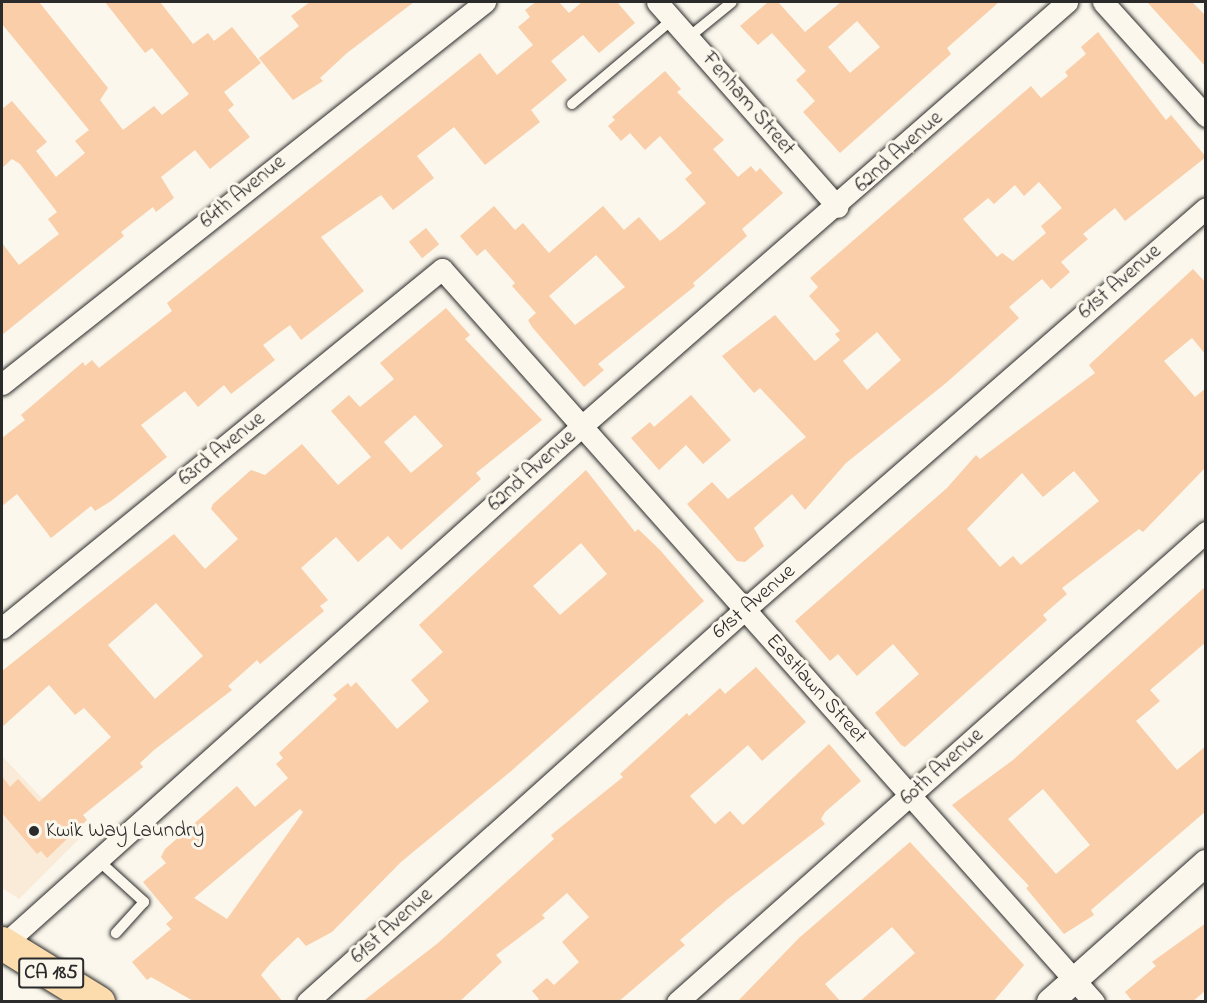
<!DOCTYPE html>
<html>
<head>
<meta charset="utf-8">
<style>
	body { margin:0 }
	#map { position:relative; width:1207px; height:1003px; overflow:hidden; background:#fbf7ec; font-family:"Indie Flower",sans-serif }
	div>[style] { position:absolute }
	.built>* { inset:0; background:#faebd8 }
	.building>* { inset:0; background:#f9cea8; transform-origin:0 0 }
	.roads { filter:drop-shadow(0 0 2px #2b2b2b) drop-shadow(0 0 2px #2b2b2b) }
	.service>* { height:10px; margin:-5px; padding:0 5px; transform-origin:5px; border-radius:5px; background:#fbf7ec }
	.minor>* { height:21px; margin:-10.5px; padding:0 10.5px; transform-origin:10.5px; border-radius:10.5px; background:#fbf7ec }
	.tertiary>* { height:26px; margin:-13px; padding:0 13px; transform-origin:13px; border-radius:13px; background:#fbf7ec }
	.primary>* { height:33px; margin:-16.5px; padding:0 16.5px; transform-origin:16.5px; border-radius:16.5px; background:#fcdcac }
	.dots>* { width:16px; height:16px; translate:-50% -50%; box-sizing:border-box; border:3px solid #fbf7ec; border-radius:50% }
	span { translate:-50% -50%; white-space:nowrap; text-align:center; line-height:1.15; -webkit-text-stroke:6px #fbf7ec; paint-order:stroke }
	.shield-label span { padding:2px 4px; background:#fbf7ec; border:2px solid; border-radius:4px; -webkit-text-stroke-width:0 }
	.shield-label { font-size:20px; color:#2b2b2b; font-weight:700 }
	.street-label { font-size:21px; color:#2b2b2b }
	.poi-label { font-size:21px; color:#2b2b2b }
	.left { translate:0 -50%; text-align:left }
	.frame { position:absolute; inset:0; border:3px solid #2b2b2b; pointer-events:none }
</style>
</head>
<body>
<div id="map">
	<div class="built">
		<i style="clip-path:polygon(2px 756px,80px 838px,19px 899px,2px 888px)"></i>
	</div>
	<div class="building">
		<i style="clip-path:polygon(2px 2px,39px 2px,108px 88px,100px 100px,123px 130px,154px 106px,162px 115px,189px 94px,152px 48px,145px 53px,105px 2px,160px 2px,193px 44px,208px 33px,214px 41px,232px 27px,261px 63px,224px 92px,234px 105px,228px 110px,250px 137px,210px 169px,195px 150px,161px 177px,174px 198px,156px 212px,153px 207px,121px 232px,124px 236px,2px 335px,2px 243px,19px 265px,59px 234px,48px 219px,57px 212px,20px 164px,12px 159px,2px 168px,2px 109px,12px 101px,47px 142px,36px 151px,56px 177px,85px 153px,75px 141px,89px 130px,2px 24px)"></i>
		<i style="clip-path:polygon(310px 2px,414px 2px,347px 53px,320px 78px,323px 81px,293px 100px,259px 58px,299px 26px,291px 16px)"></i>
		<i style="clip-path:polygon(536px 2px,559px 2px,569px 13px,582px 2px,617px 2px,635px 23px,599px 53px,583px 35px,551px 61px,567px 80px,531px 110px,540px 122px,485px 165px,454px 127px,417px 156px,434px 178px,393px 210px,381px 195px,321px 237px,364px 291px,301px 340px,290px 325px,263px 345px,275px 360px,231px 394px,224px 385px,198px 407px,185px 391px,141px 425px,167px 457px,111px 501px,95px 511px,91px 506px,51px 538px,17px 494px,2px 506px,2px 438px,25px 420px,21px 415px,83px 362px,85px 366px,92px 360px,99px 368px,172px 311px,167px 303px,480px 53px,497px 75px,533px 45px,518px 27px,530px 17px,525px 10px)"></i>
		<i style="clip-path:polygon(evenodd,768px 2px,778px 2px,805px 32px,841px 2px,999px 2px,947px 48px,951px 54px,840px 153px,803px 112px,815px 101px,796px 80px,806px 71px,772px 33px,758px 45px,740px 26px,768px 2px,857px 21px,880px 47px,850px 73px,828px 47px,857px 21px)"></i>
		<i style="clip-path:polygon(1147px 2px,1192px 2px,1206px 16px,1206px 67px)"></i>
		<i style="clip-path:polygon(evenodd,1098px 32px,1166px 120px,1171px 115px,1206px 157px,1125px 221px,1115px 208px,1083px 234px,1088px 239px,1061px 262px,1070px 272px,1051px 289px,1042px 279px,1009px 307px,1019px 318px,946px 383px,846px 463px,805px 510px,792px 494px,754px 528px,764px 546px,745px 562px,737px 561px,687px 504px,712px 482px,728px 499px,806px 437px,760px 388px,754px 393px,722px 356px,775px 315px,815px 361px,840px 340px,835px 334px,840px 331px,809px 296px,818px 287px,810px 278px,1031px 86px,1041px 98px,1068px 76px,1065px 72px,1086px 54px,1081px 47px,1098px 32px,1039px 182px,1062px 208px,1041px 226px,1046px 233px,1013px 261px,1002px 253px,997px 257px,963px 219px,988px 198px,994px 204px,1015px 185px,1024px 196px,1039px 182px,1098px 32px,877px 332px,901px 360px,867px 390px,843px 361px,877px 332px)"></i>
		<i style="clip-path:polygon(evenodd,665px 71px,681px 89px,677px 92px,724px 140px,713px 149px,738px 177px,751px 166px,756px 172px,760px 168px,783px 193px,742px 229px,747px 236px,693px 283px,695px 286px,598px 364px,604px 370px,584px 387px,532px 327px,528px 320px,536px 313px,512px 286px,515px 283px,485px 249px,477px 256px,460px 236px,494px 206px,515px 230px,523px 223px,549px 253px,603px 206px,624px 230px,639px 217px,660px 241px,676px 229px,706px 203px,685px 179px,692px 173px,660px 136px,645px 150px,630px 133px,621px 141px,608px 126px,615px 120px,612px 117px,665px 71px,596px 255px,625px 287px,575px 325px,549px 296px,596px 255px)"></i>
		<i style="left:426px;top:228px;width:21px;height:22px;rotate:51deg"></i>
		<i style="clip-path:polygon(evenodd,1193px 269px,1206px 283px,1206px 355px,1192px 338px,1164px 361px,1195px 397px,1206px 388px,1206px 467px,1143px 532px,1139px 529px,1062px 588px,1067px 594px,1043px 615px,1047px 620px,905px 747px,901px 745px,875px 713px,919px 674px,893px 644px,857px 676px,838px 654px,830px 661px,795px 621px,947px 488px,976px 455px,980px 459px,1095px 373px,1089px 365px,1193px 269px,1074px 471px,1099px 501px,1021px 565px,1013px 556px,1000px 567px,967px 529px,1022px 473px,1043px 497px,1074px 471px)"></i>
		<i style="clip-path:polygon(evenodd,446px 308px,470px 335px,465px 339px,542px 420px,476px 473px,481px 479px,401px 550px,388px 536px,358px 562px,336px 537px,301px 568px,328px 600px,320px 606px,324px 611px,260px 664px,257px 660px,228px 686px,232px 690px,154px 750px,140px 763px,143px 767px,83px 815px,87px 820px,47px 858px,41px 851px,37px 854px,2px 813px,2px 776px,10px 787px,18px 779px,39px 802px,111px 737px,84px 708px,75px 715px,49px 685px,2px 727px,2px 671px,174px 534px,205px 569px,238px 539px,211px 509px,213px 504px,251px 470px,265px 475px,302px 444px,338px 485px,371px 457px,331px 411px,349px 395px,360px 407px,394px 379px,380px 363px,446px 308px,415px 415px,443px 446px,411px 473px,384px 442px,415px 415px,446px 308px,156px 603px,203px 656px,155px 699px,108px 645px,156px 603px)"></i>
		<i style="clip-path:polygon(691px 395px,731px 440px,703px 464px,686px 445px,659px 470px,631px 438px,650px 422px,654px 427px)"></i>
		<i style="clip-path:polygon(evenodd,586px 470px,635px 532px,638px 529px,660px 550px,704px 601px,510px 772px,401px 862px,332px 932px,306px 946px,298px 937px,270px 964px,261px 975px,283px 1002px,195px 1002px,151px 977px,147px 980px,132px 962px,171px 929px,166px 924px,173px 918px,143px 882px,166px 863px,161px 857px,165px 849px,237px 786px,255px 807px,288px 778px,276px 764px,283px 758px,279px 753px,337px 699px,333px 695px,348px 683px,351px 687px,356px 682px,397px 729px,429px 701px,411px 680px,443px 652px,419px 625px,586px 470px,581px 543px,607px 574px,560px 615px,533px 586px,581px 543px,586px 470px,300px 809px,303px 812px,227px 919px,194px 898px,300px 809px)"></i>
		<i style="clip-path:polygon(evenodd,1206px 586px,1206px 642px,1150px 690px,1160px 701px,1136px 721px,1177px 770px,1206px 746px,1206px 811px,1091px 910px,1094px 915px,1064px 934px,1026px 888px,1029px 886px,952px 805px,1013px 760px,1206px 586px,1043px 789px,1090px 845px,1056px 874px,1008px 819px,1043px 789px)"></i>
		<i style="clip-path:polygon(756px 667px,806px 722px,762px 761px,748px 745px,690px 796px,715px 824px,730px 811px,743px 825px,829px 744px,861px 781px,825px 812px,821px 819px,825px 824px,728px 899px,680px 940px,685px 945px,666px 961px,618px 1002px,536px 1002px,539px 999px,532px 991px,547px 978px,554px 985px,579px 962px,562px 942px,589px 917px,567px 893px,542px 915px,545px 918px,496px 955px,502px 962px,459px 1002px,362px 1002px,438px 943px,554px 839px,551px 835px,623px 777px,620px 774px,687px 713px,689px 716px,720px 688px,725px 694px)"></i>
		<i style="clip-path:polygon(910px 842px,1024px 965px,993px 1002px,859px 1002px,915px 953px,892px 927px,825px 984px,841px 1002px,737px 1002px,799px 938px)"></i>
		<i style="clip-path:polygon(1206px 923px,1206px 990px,1192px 1002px,1133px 1002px,1125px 992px,1156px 966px,1152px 962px)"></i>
	</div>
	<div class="roads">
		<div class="service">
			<i style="left:689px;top:37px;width:55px;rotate:-39.1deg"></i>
			<i style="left:572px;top:104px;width:132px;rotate:-40.1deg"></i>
			<i style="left:99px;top:861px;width:61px;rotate:42.3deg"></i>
			<i style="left:144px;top:902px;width:42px;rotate:132.1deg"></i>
		</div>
		<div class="minor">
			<i style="left:657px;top:2px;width:273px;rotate:48.6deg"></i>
			<i style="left:1103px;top:2px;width:154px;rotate:47.9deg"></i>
			<i style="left:2px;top:384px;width:616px;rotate:-38.34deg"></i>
			<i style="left:2px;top:628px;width:568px;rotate:-39.21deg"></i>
			<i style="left:442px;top:269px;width:981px;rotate:48.35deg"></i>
			<i style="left:2px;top:946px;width:780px;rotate:-41.88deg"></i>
			<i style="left:583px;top:425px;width:643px;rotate:-41.15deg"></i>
			<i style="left:307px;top:1002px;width:587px;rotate:-41.89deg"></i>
			<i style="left:744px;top:610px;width:612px;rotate:-41.03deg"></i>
			<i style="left:677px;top:1002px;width:708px;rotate:-41.62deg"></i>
		</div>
		<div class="tertiary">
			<i style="left:1050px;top:1002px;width:209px;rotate:-41.7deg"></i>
		</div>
		<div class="primary">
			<i style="left:2px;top:943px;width:113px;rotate:31.6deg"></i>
		</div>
	</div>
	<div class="dots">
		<i style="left:34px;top:831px;background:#2b2b2b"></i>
	</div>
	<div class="shield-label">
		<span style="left:51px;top:973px">CA 185</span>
	</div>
	<div class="street-label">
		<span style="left:748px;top:104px;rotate:49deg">Fenham Street</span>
		<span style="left:899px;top:152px;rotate:-42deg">62nd Avenue</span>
		<span style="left:243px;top:192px;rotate:-39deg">64th Avenue</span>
		<span style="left:1120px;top:282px;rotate:-41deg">61st Avenue</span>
		<span style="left:222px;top:449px;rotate:-39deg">63rd Avenue</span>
		<span style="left:532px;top:471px;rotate:-42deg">62nd Avenue</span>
		<span style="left:754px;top:602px;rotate:-41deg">61st Avenue</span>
		<span style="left:816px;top:689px;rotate:48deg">Eastlawn Street</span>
		<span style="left:942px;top:767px;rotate:-42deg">60th Avenue</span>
		<span style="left:392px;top:926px;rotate:-42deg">61st Avenue</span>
	</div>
	<div class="poi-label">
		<span class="left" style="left:46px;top:831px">Kwik Way Laundry</span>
	</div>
	<div class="frame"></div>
</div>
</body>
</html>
